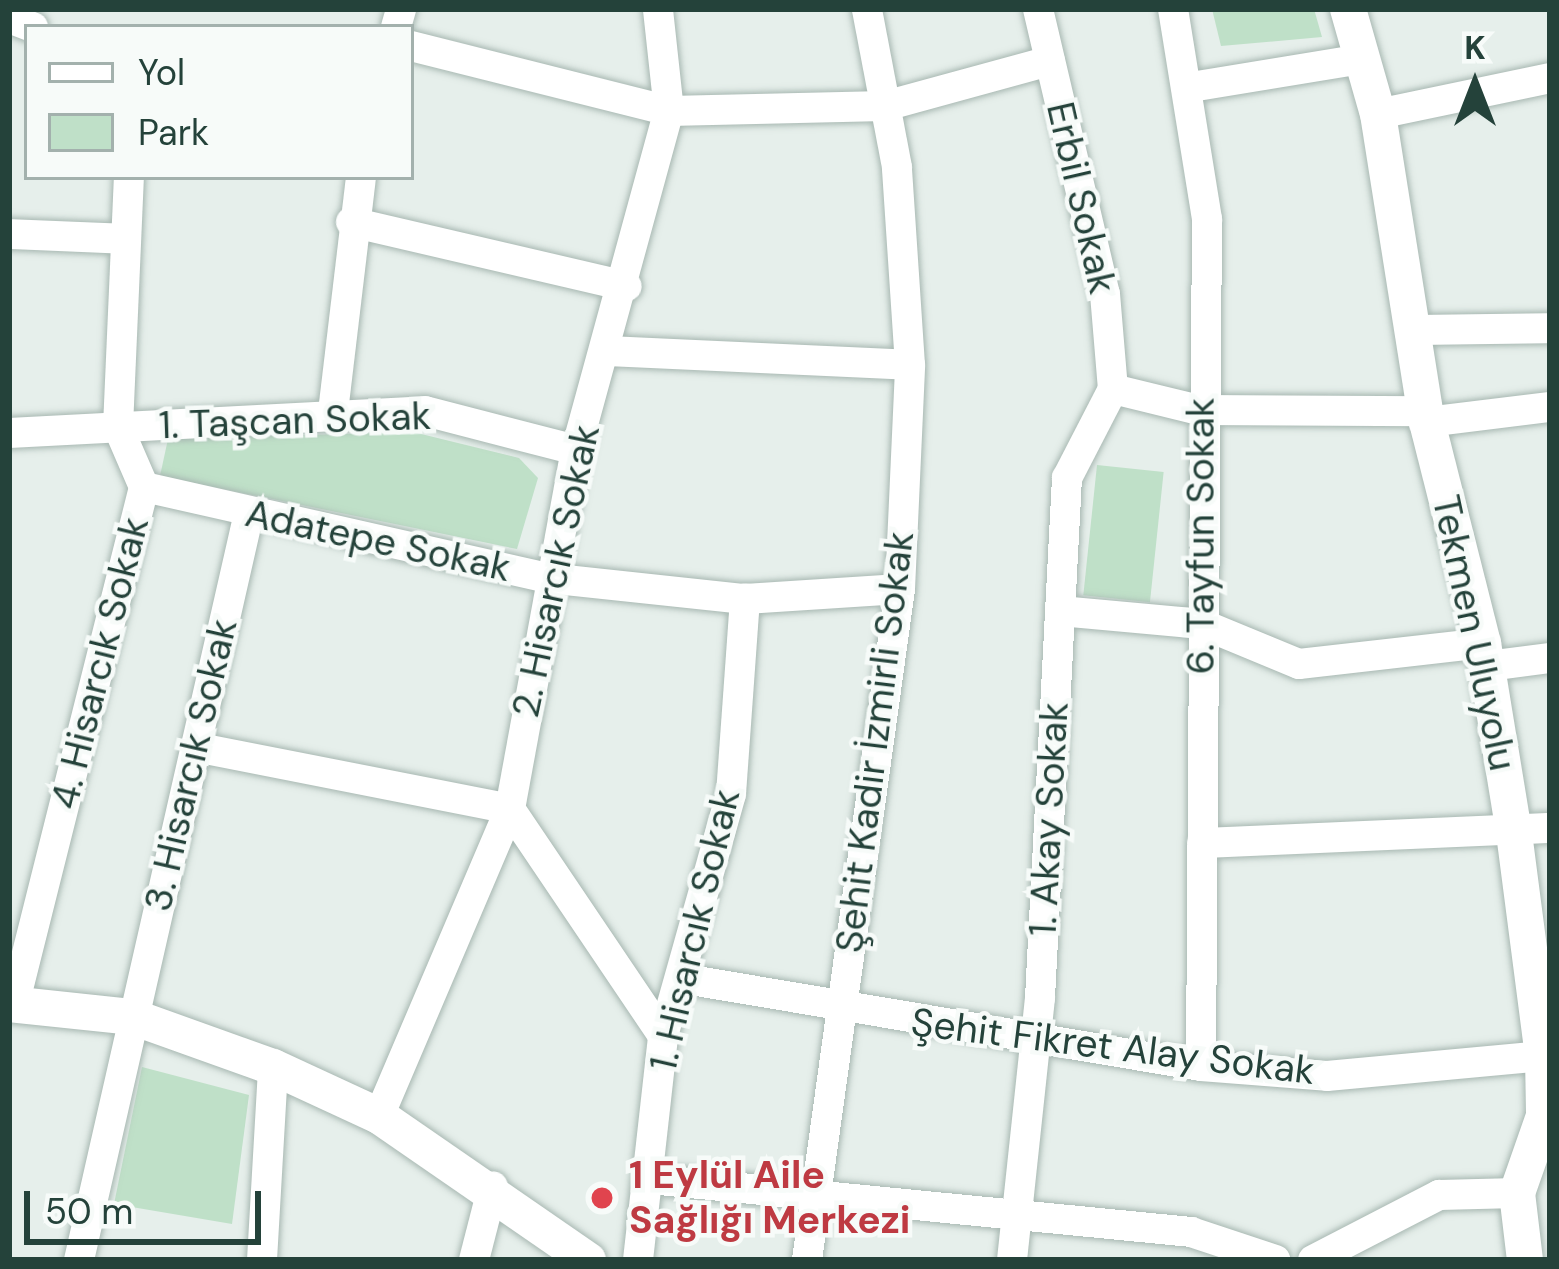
<!DOCTYPE html>
<html>
<head>
<meta charset="utf-8">
<style>
	body { margin:0 }
	#map { position:relative; width:1559px; height:1269px; overflow:hidden; background:#e6efeb; font-family:"DM Sans",sans-serif }
	div>[style] { position:absolute }
	.green>* { inset:0; background:#bfe0c8; transform-origin:0 0 }
	.roads { filter:drop-shadow(0 0 3px #a8b8b2) drop-shadow(0 0 3px #a8b8b2) }
	.street>* { height:30px; margin:-15px; padding:0 15px; transform-origin:15px; border-radius:15px; background:#fff }
	.secondary>* { height:36px; margin:-18px; padding:0 18px; transform-origin:18px; border-radius:18px; background:#fff }
	.dots>* { width:33px; height:33px; translate:-50% -50%; box-sizing:border-box; border:6px solid #f7fbf9; border-radius:50% }
	span { translate:-50% -50%; white-space:nowrap; text-align:center; line-height:1.15; -webkit-text-stroke:9px #f7fbf9; paint-order:stroke }
	.street-label { font-size:39px; color:#24423a }
	.health-label { font-size:39px; color:#be3a42; font-weight:700 }
	.left { translate:0 -50%; text-align:left }
	.frame { position:absolute; inset:0; border:12px solid #24423a; pointer-events:none }
	.legend { position:absolute; left:24px; top:24px; width:390px; height:156px; box-sizing:border-box; background:#f7fbf9; border:3px solid #a3b1ad; margin:0; padding:15px 21px; list-style:none; font-size:36px; color:#24423a }
	.legend li { display:flex; align-items:center; gap:24px; height:60px }
	.legend b { width:60px; border:3px solid #a3b1ad }
	.north { position:absolute; left:1415px; top:24px; width:120px; height:120px; -webkit-text-stroke:9px #f7fbf9; paint-order:stroke; rotate:0deg; font-size:33px; font-weight:700; line-height:48px; text-align:center; color:#24423a }
	.north::after { content:''; display:block; margin:auto; width:42px; height:54px; background:#24423a; clip-path:polygon(50% 0,100% 100%,50% 72%,0 100%) }
	.scale { position:absolute; left:24px; top:1191px; width:237px; height:54px; box-sizing:border-box; border:6px solid #24423a; border-top:0; padding-left:15px; font-size:36px; line-height:42px; white-space:nowrap; color:#24423a; -webkit-text-stroke:9px #f7fbf9; paint-order:stroke }
</style>
</head>
<body>
<div id="map">
	<div class="green">
		<i style="clip-path:polygon(1212px 9px,1314px 9px,1322px 37px,1221px 46px)"></i>
		<i style="clip-path:polygon(413px 432px,519px 458px,538px 478px,517px 549px,160px 476px,168px 439px)"></i>
		<i style="left:1097px;top:465px;width:67px;height:131px;rotate:6deg"></i>
		<i style="clip-path:polygon(142px 1067px,249px 1095px,232px 1224px,114px 1204px)"></i>
	</div>
	<div class="roads">
		<div class="street">
			<i style="left:1038px;top:9px;width:293px;rotate:76.8deg"></i>
			<i style="left:1105px;top:294px;width:95px;rotate:85.2deg"></i>
			<i style="left:1173px;top:9px;width:213px;rotate:80.8deg"></i>
			<i style="left:1207px;top:219px;width:847px;rotate:90.41deg"></i>
			<i style="left:9px;top:18px;width:26px;rotate:21deg"></i>
			<i style="left:396px;top:27px;width:19px;rotate:-74deg"></i>
			<i style="left:411px;top:46px;width:266px;rotate:14.1deg"></i>
			<i style="left:669px;top:111px;width:216px;rotate:-1.3deg"></i>
			<i style="left:885px;top:106px;width:171px;rotate:-15.3deg"></i>
			<i style="left:1191px;top:87px;width:173px;rotate:-9.3deg"></i>
			<i style="left:1378px;top:114px;width:176px;rotate:-11.8deg"></i>
			<i style="left:351px;top:222px;width:283px;rotate:13.1deg"></i>
			<i style="left:9px;top:234px;width:117px;rotate:2.4deg"></i>
			<i style="left:1413px;top:330px;width:137px;rotate:-0.8deg"></i>
			<i style="left:606px;top:351px;width:304px;rotate:2.6deg"></i>
			<i style="left:1113px;top:389px;width:89px;rotate:13.7deg"></i>
			<i style="left:1199px;top:410px;width:226px;rotate:0.3deg"></i>
			<i style="left:333px;top:412px;width:237px;rotate:-83.2deg"></i>
			<i style="left:1427px;top:422px;width:124px;rotate:-7deg"></i>
			<i style="left:9px;top:433px;width:417px;rotate:-3deg"></i>
			<i style="left:425px;top:411px;width:156px;rotate:14.5deg"></i>
			<i style="left:144px;top:487px;width:413px;rotate:12.7deg"></i>
			<i style="left:547px;top:578px;width:199px;rotate:6.1deg"></i>
			<i style="left:745px;top:599px;width:155px;rotate:-3.7deg"></i>
			<i style="left:1060px;top:611px;width:143px;rotate:5.2deg"></i>
			<i style="left:1202px;top:624px;width:105px;rotate:22.4deg"></i>
			<i style="left:1299px;top:664px;width:185px;rotate:-6.5deg"></i>
			<i style="left:1488px;top:666px;width:63px;rotate:-7.4deg"></i>
			<i style="left:195px;top:747px;width:321px;rotate:11.1deg"></i>
			<i style="left:510px;top:809px;width:274px;rotate:56deg"></i>
			<i style="left:1202px;top:843px;width:348px;rotate:-2.5deg"></i>
			<i style="left:685px;top:979px;width:523px;rotate:9.57deg"></i>
			<i style="left:1201px;top:1066px;width:126px;rotate:4.5deg"></i>
			<i style="left:1327px;top:1076px;width:217px;rotate:-5.3deg"></i>
			<i style="left:14px;top:1005px;width:534px;rotate:-75.91deg"></i>
			<i style="left:144px;top:487px;width:65px;rotate:-113.4deg"></i>
			<i style="left:118px;top:427px;width:250px;rotate:-87.5deg"></i>
			<i style="left:379px;top:1116px;width:334px;rotate:-66.9deg"></i>
			<i style="left:510px;top:809px;width:365px;rotate:-79.6deg"></i>
			<i style="left:576px;top:450px;width:352px;rotate:-74.7deg"></i>
			<i style="left:669px;top:111px;width:103px;rotate:-96.2deg"></i>
			<i style="left:649px;top:1179px;width:545px;rotate:5.58deg"></i>
			<i style="left:1191px;top:1232px;width:89px;rotate:18.4deg"></i>
			<i style="left:79px;top:1260px;width:766px;rotate:-77.18deg"></i>
			<i style="left:262px;top:1260px;width:193px;rotate:-86.7deg"></i>
			<i style="left:474px;top:1260px;width:76px;rotate:-75.6deg"></i>
			<i style="left:638px;top:1260px;width:225px;rotate:-83.6deg"></i>
			<i style="left:663px;top:1036px;width:251px;rotate:-74.3deg"></i>
			<i style="left:731px;top:794px;width:196px;rotate:-85.9deg"></i>
			<i style="left:807px;top:1260px;width:677px;rotate:-82.11deg"></i>
			<i style="left:900px;top:589px;width:224px;rotate:-87.4deg"></i>
			<i style="left:910px;top:365px;width:198px;rotate:-93.8deg"></i>
			<i style="left:897px;top:167px;width:161px;rotate:-100.8deg"></i>
			<i style="left:1012px;top:1260px;width:263px;rotate:-83.9deg"></i>
			<i style="left:1040px;top:998px;width:521px;rotate:-87.03deg"></i>
			<i style="left:1067px;top:478px;width:100px;rotate:-62.7deg"></i>
			<i style="left:1313px;top:1260px;width:142px;rotate:-27.3deg"></i>
			<i style="left:1439px;top:1195px;width:78px;rotate:-1.5deg"></i>
		</div>
		<div class="secondary">
			<i style="left:1348px;top:9px;width:109px;rotate:74.1deg"></i>
			<i style="left:1378px;top:114px;width:312px;rotate:81deg"></i>
			<i style="left:1427px;top:422px;width:228px;rotate:75.8deg"></i>
			<i style="left:1483px;top:643px;width:193px;rotate:80.7deg"></i>
			<i style="left:1514px;top:833px;width:225px;rotate:82.6deg"></i>
			<i style="left:1543px;top:1056px;width:60px;rotate:89deg"></i>
			<i style="left:1544px;top:1116px;width:82px;rotate:109.3deg"></i>
			<i style="left:1517px;top:1193px;width:67px;rotate:83.2deg"></i>
			<i style="left:9px;top:1004px;width:125px;rotate:6deg"></i>
			<i style="left:133px;top:1017px;width:149px;rotate:19.7deg"></i>
			<i style="left:273px;top:1067px;width:117px;rotate:24.8deg"></i>
			<i style="left:379px;top:1116px;width:254px;rotate:34.6deg"></i>
		</div>
	</div>
	<div class="dots">
		<i style="left:602px;top:1198px;background:#e0444e"></i>
	</div>
	<div class="street-label">
		<span style="left:1081px;top:198px;rotate:77deg">Erbil Sokak</span>
		<span style="left:295px;top:421px;rotate:-2deg">1. Taşcan Sokak</span>
		<span style="left:1201px;top:536px;rotate:-90deg">6. Tayfun Sokak</span>
		<span style="left:378px;top:541px;rotate:12deg">Adatepe Sokak</span>
		<span style="left:556px;top:571px;rotate:-78deg">2. Hisarcık Sokak</span>
		<span style="left:1474px;top:633px;rotate:78deg">Tekmen Uluyolu</span>
		<span style="left:100px;top:663px;rotate:-76deg">4. Hisarcık Sokak</span>
		<span style="left:875px;top:742px;rotate:-83deg">Şehit Kadir İzmirli Sokak</span>
		<span style="left:191px;top:765px;rotate:-77deg">3. Hisarcık Sokak</span>
		<span style="left:1049px;top:819px;rotate:-87deg">1. Akay Sokak</span>
		<span style="left:695px;top:930px;rotate:-77deg">1. Hisarcık Sokak</span>
		<span style="left:1113px;top:1047px;rotate:7deg">Şehit Fikret Alay Sokak</span>
	</div>
	<div class="health-label">
		<span class="left" style="left:629px;top:1198px">1 Eylül Aile<br>Sağlığı Merkezi</span>
	</div>
	<div class="frame"></div>
	<ul class="legend">
	<li><b style="height:15px;background:#fff"></b>Yol</li>
	<li><b style="height:33px;background:#bfe0c8"></b>Park</li>
	</ul>
	<div class="north">K</div>
	<div class="scale">50 m</div>
</div>
</body>
</html>
